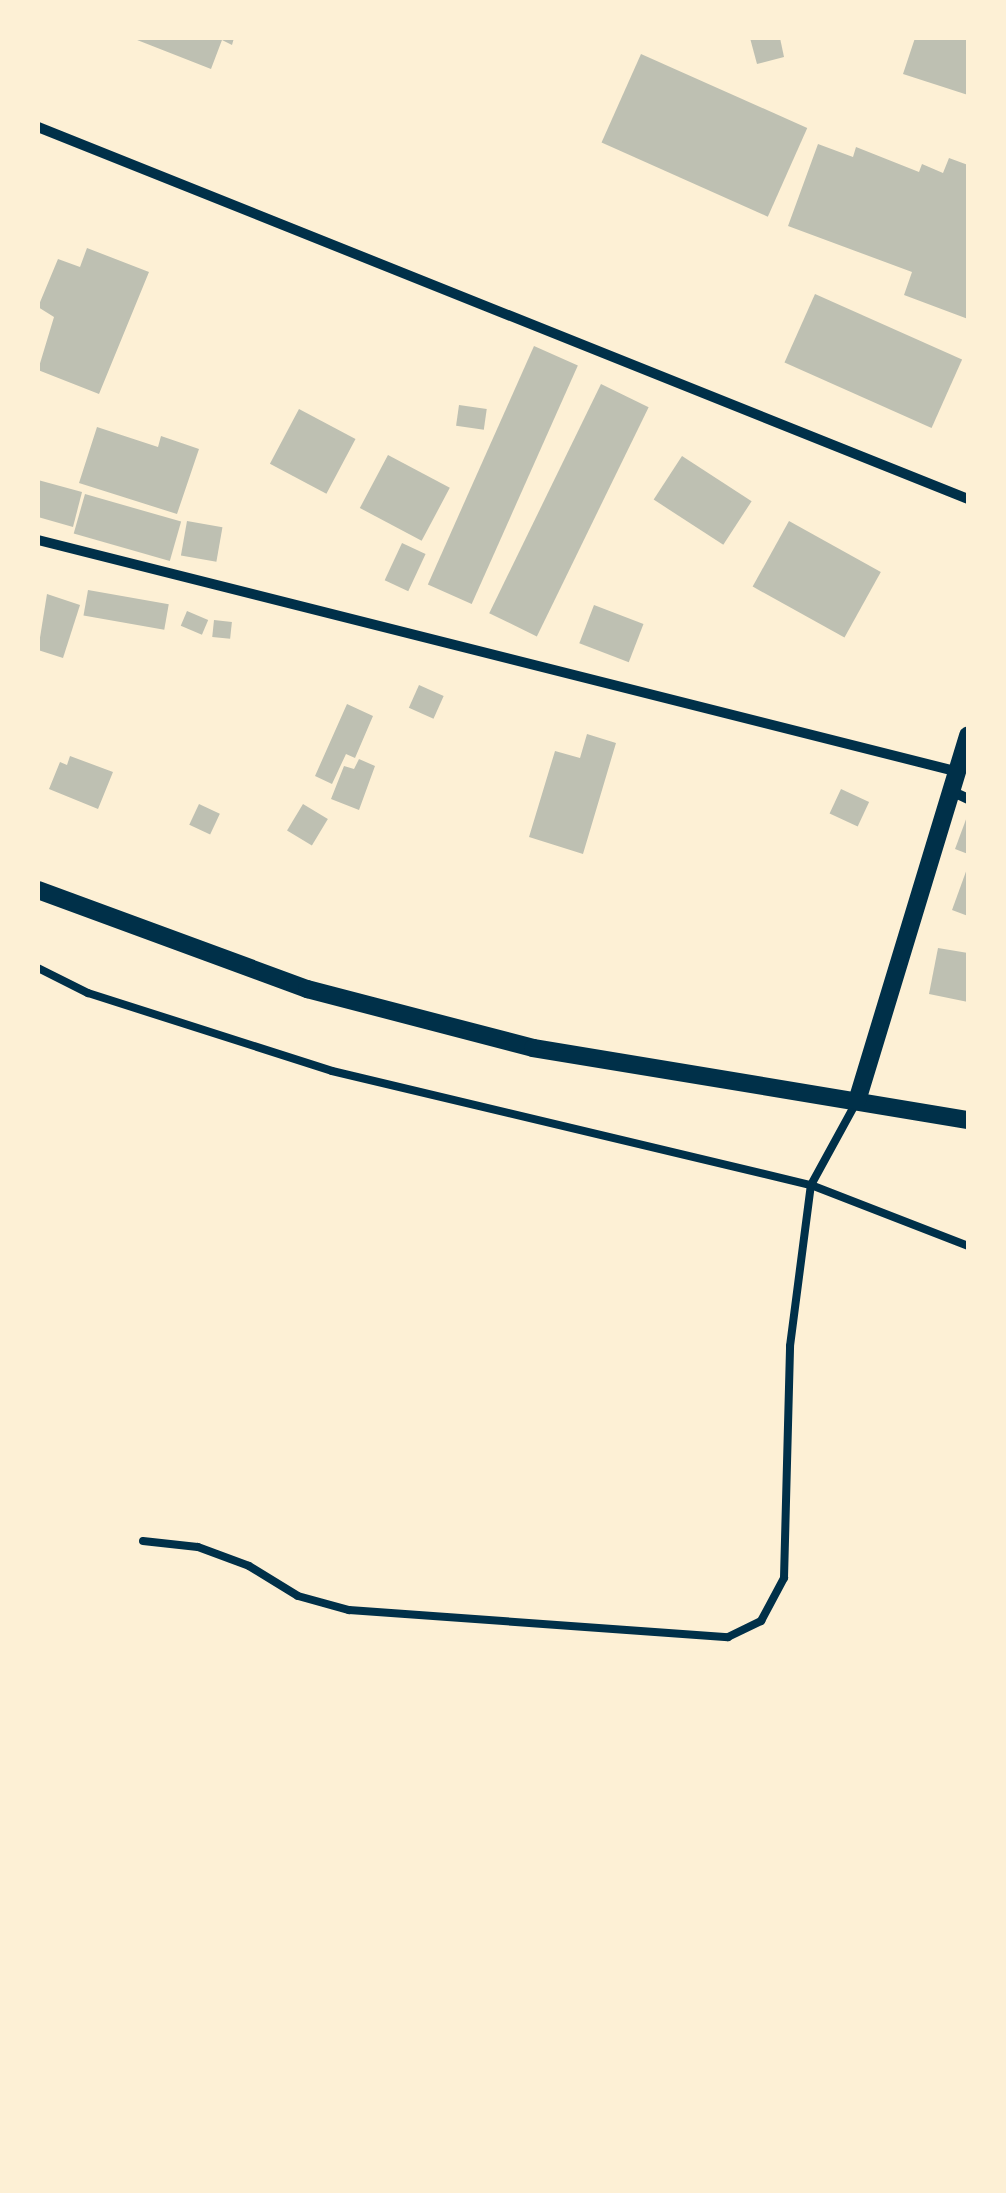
<!DOCTYPE html>
<html>
<head>
<meta charset="utf-8">
<style>
	body { margin:0 }
	#map { position:relative; width:1006px; height:2193px; overflow:hidden; background:#fdf0d5; font-family:Commissioner,sans-serif }
	div>[style] { position:absolute }
	.building>* { inset:0; background:#bec0b2; transform-origin:0 0 }
	.service>* { height:8px; margin:-4px; padding:0 4px; transform-origin:4px; border-radius:4px; background:#003049 }
	.minor>* { height:10px; margin:-5px; padding:0 5px; transform-origin:5px; border-radius:5px; background:#003049 }
	.tertiary>* { height:18px; margin:-9px; padding:0 9px; transform-origin:9px; border-radius:9px; background:#003049 }
	span { translate:-50% -50%; white-space:nowrap; text-align:center; line-height:1.15; -webkit-text-stroke:10px #fdf0d5; paint-order:stroke }
	.frame { position:absolute; inset:0; border:40px solid #fdf0d5; pointer-events:none }
</style>
</head>
<body>
<div id="map">
	<div class="building">
		<i style="clip-path:polygon(132px 38px,234px 38px,232px 45px,222px 40px,211px 69px)"></i>
		<i style="clip-path:polygon(750px 38px,780px 38px,784px 57px,757px 64px)"></i>
		<i style="clip-path:polygon(915px 38px,968px 38px,968px 95px,903px 74px)"></i>
		<i style="left:641px;top:54px;width:182px;height:97px;rotate:24deg"></i>
		<i style="clip-path:polygon(818px 144px,853px 157px,856px 147px,919px 172px,922px 164px,943px 173px,949px 158px,968px 165px,968px 319px,904px 295px,912px 272px,788px 226px)"></i>
		<i style="clip-path:polygon(87px 248px,149px 272px,99px 394px,38px 370px,54px 317px,38px 307px,58px 259px,80px 267px)"></i>
		<i style="left:815px;top:294px;width:161px;height:75px;rotate:24deg"></i>
		<i style="left:534px;top:346px;width:48px;height:261px;rotate:24deg"></i>
		<i style="left:601px;top:384px;width:53px;height:255px;rotate:26deg"></i>
		<i style="left:459px;top:405px;width:28px;height:21px;rotate:8deg"></i>
		<i style="left:299px;top:409px;width:64px;height:62px;rotate:28deg"></i>
		<i style="clip-path:polygon(97px 427px,158px 447px,161px 436px,199px 449px,177px 514px,79px 483px)"></i>
		<i style="left:388px;top:455px;width:70px;height:60px;rotate:28deg"></i>
		<i style="left:682px;top:456px;width:83px;height:52px;rotate:33deg"></i>
		<i style="clip-path:polygon(38px 480px,82px 492px,73px 527px,38px 517px)"></i>
		<i style="left:85px;top:494px;width:100px;height:41px;rotate:16deg"></i>
		<i style="left:187px;top:521px;width:36px;height:35px;rotate:10deg"></i>
		<i style="left:789px;top:521px;width:105px;height:75px;rotate:29deg"></i>
		<i style="left:402px;top:543px;width:26px;height:41px;rotate:25deg"></i>
		<i style="left:88px;top:590px;width:82px;height:26px;rotate:10deg"></i>
		<i style="clip-path:polygon(47px 594px,80px 605px,63px 658px,38px 650px)"></i>
		<i style="left:594px;top:605px;width:53px;height:41px;rotate:21deg"></i>
		<i style="left:187px;top:611px;width:23px;height:16px;rotate:23deg"></i>
		<i style="left:214px;top:620px;width:18px;height:17px;rotate:6deg"></i>
		<i style="left:419px;top:685px;width:27px;height:25px;rotate:24deg"></i>
		<i style="clip-path:polygon(347px 704px,373px 716px,355px 758px,346px 754px,332px 784px,315px 776px)"></i>
		<i style="clip-path:polygon(587px 734px,616px 743px,583px 854px,529px 837px,555px 751px,580px 758px)"></i>
		<i style="clip-path:polygon(70px 756px,113px 772px,98px 809px,49px 789px,60px 762px,67px 765px)"></i>
		<i style="clip-path:polygon(359px 759px,375px 766px,359px 810px,331px 799px,344px 766px,354px 769px)"></i>
		<i style="left:841px;top:789px;width:31px;height:27px;rotate:25deg"></i>
		<i style="left:199px;top:804px;width:23px;height:23px;rotate:25deg"></i>
		<i style="left:303px;top:804px;width:29px;height:31px;rotate:31deg"></i>
		<i style="clip-path:polygon(968px 814px,968px 854px,955px 849px)"></i>
		<i style="clip-path:polygon(968px 866px,968px 916px,952px 910px)"></i>
		<i style="clip-path:polygon(938px 948px,968px 953px,968px 1002px,929px 994px)"></i>
	</div>
	<div class="service">
		<i style="left:38px;top:968px;width:56px;rotate:26.6deg"></i>
		<i style="left:88px;top:993px;width:256px;rotate:17.7deg"></i>
		<i style="left:332px;top:1071px;width:492px;rotate:13.4deg"></i>
		<i style="left:811px;top:1185px;width:168px;rotate:21.2deg"></i>
		<i style="left:143px;top:1541px;width:55px;rotate:6.2deg"></i>
		<i style="left:198px;top:1547px;width:54px;rotate:20.4deg"></i>
		<i style="left:249px;top:1566px;width:57px;rotate:31.5deg"></i>
		<i style="left:298px;top:1596px;width:53px;rotate:15.4deg"></i>
		<i style="left:349px;top:1610px;width:380px;rotate:4.1deg"></i>
		<i style="left:728px;top:1637px;width:37px;rotate:-26deg"></i>
		<i style="left:761px;top:1621px;width:49px;rotate:-61.9deg"></i>
		<i style="left:784px;top:1578px;width:232px;rotate:-88.5deg"></i>
		<i style="left:790px;top:1346px;width:162px;rotate:-82.6deg"></i>
		<i style="left:811px;top:1185px;width:96px;rotate:-61.3deg"></i>
	</div>
	<div class="minor">
		<i style="left:38px;top:127px;width:1002px;rotate:21.8deg"></i>
		<i style="left:38px;top:540px;width:946px;rotate:14.14deg"></i>
		<i style="left:949px;top:790px;width:21px;rotate:25deg"></i>
	</div>
	<div class="tertiary">
		<i style="left:38px;top:890px;width:287px;rotate:20.2deg"></i>
		<i style="left:307px;top:989px;width:234px;rotate:14.6deg"></i>
		<i style="left:533px;top:1048px;width:441px;rotate:9.4deg"></i>
		<i style="left:857px;top:1101px;width:382px;rotate:-73.1deg"></i>
	</div>
	<div class="frame"></div>
</div>
</body>
</html>
